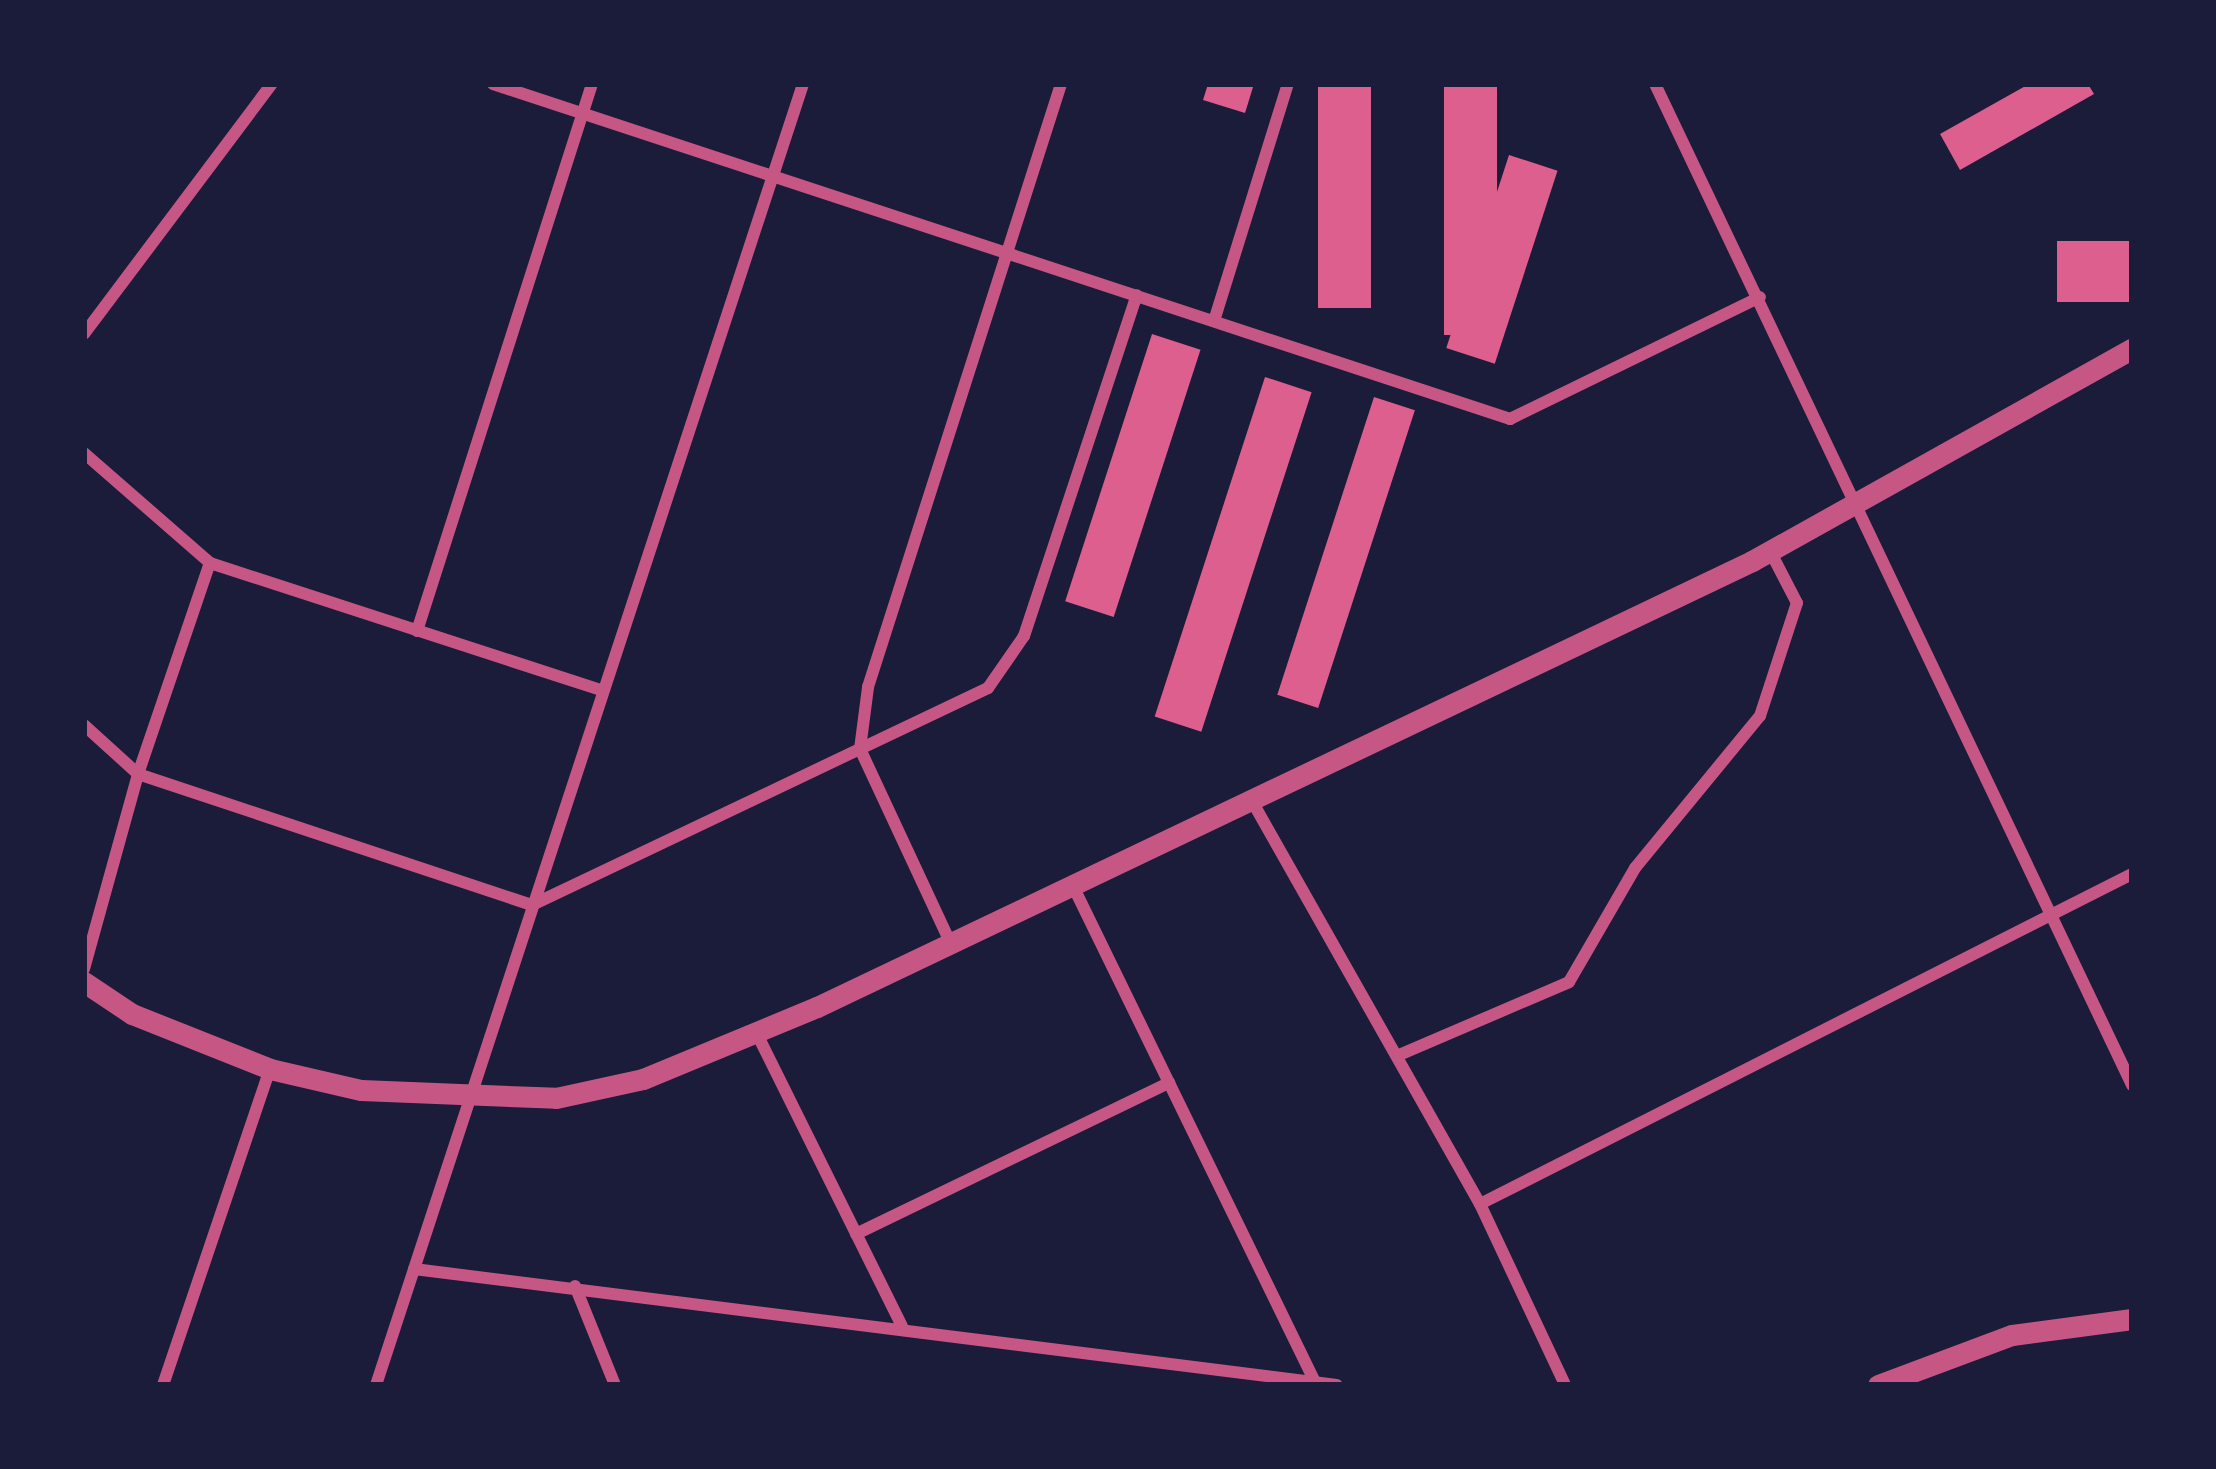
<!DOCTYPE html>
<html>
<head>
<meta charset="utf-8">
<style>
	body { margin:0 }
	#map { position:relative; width:2216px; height:1469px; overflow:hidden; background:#1b1b3a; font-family:"Fira Sans",sans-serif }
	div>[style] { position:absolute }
	.building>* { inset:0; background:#dd5f8e; transform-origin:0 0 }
	.minor>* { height:12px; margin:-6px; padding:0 6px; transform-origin:6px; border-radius:6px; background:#c65784 }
	.tertiary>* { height:21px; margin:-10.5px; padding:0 10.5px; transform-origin:10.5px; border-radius:10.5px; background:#c65784 }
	span { translate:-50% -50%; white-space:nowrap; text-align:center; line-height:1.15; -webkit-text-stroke:12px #1b1b3a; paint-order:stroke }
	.frame { position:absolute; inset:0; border:87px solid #1b1b3a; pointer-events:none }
</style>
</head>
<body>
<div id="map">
	<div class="building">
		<i style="clip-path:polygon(1208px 84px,1254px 84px,1245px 113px,1203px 100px)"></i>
		<i style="left:1318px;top:84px;width:53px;height:224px"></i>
		<i style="left:1444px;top:84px;width:53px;height:251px"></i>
		<i style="clip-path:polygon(2029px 84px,2088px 84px,2094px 94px,1960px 170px,1940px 134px)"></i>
		<i style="left:1509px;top:155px;width:51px;height:203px;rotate:18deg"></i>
		<i style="left:2057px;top:241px;width:75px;height:61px"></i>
		<i style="left:1152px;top:334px;width:51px;height:281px;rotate:18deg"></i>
		<i style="left:1265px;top:377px;width:49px;height:357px;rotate:18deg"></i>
		<i style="left:1374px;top:397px;width:43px;height:313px;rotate:18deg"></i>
	</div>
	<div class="minor">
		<i style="left:493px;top:84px;width:1071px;rotate:18.23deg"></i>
		<i style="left:1510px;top:419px;width:278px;rotate:-26deg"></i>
		<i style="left:1655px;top:84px;width:1109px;rotate:64.52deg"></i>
		<i style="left:1214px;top:321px;width:248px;rotate:-72.7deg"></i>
		<i style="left:84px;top:334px;width:313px;rotate:-53.1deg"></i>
		<i style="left:84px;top:453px;width:167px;rotate:41.1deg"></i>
		<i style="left:210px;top:563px;width:413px;rotate:18deg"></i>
		<i style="left:417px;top:631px;width:574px;rotate:-72.26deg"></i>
		<i style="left:84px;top:725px;width:73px;rotate:42.2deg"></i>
		<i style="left:138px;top:774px;width:415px;rotate:18.4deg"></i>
		<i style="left:532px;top:905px;width:505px;rotate:-25.45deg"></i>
		<i style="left:988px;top:688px;width:63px;rotate:-55.3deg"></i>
		<i style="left:1024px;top:636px;width:359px;rotate:-71.7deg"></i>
		<i style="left:1252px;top:801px;width:463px;rotate:60.5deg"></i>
		<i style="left:1480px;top:1204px;width:200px;rotate:64.8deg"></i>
		<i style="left:1073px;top:886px;width:550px;rotate:63.99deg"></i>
		<i style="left:951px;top:944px;width:215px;rotate:-115deg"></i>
		<i style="left:860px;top:749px;width:63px;rotate:-82.6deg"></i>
		<i style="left:868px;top:687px;width:633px;rotate:-72.25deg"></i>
		<i style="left:84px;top:969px;width:202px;rotate:-74.5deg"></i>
		<i style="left:138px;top:774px;width:223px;rotate:-71.2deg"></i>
		<i style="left:756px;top:1032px;width:328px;rotate:63.6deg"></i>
		<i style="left:1399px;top:1055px;width:185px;rotate:-23.2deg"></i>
		<i style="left:1569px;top:982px;width:132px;rotate:-59.9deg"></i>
		<i style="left:1635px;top:868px;width:197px;rotate:-50.6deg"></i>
		<i style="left:1760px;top:716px;width:119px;rotate:-71.9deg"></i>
		<i style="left:1797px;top:603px;width:59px;rotate:-117.4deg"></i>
		<i style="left:1480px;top:1204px;width:731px;rotate:-26.85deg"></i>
		<i style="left:856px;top:1234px;width:348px;rotate:-25.8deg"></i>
		<i style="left:414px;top:1269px;width:930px;rotate:7.16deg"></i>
		<i style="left:575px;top:1286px;width:107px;rotate:68deg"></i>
		<i style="left:163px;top:1385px;width:334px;rotate:-71.3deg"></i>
		<i style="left:376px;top:1385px;width:1369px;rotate:-71.83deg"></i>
	</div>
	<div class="tertiary">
		<i style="left:84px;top:982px;width:58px;rotate:33.7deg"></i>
		<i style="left:132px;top:1014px;width:149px;rotate:21.7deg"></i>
		<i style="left:270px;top:1069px;width:93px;rotate:13deg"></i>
		<i style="left:361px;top:1090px;width:195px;rotate:2.3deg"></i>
		<i style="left:556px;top:1098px;width:89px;rotate:-12.3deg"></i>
		<i style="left:643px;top:1079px;width:188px;rotate:-22.5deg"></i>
		<i style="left:817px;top:1007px;width:1036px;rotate:-25.5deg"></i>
		<i style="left:1752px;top:561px;width:435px;rotate:-29.2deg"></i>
		<i style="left:1878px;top:1385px;width:143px;rotate:-20.5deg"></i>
		<i style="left:2012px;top:1335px;width:121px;rotate:-7.6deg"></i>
	</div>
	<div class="frame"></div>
</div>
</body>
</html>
